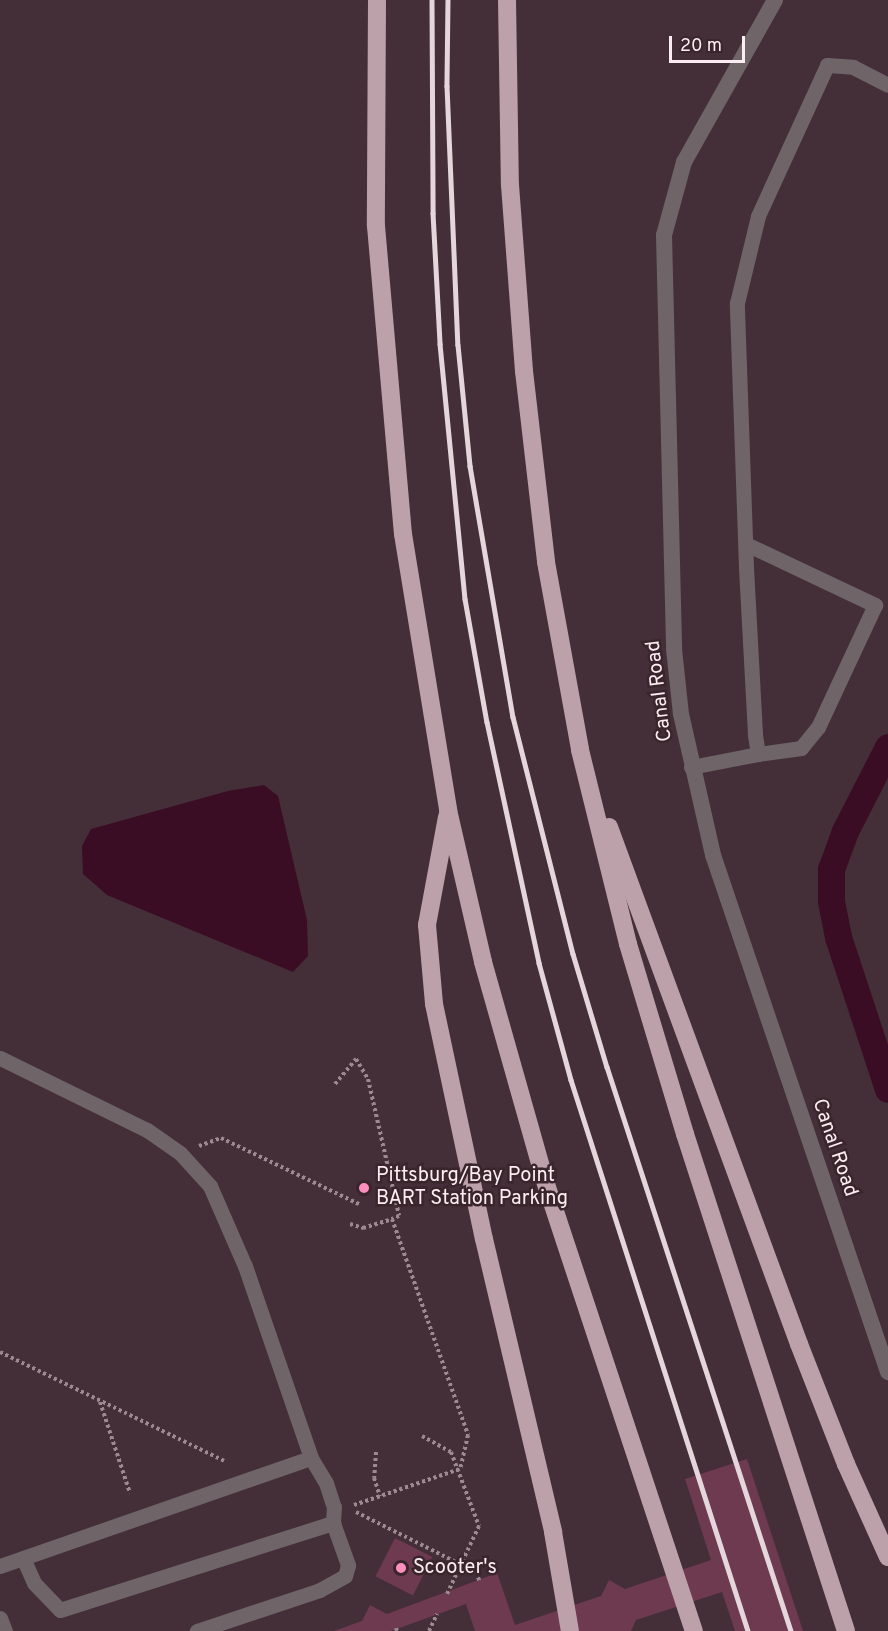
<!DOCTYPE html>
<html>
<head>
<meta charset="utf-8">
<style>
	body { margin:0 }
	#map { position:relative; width:888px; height:1631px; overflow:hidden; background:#442f38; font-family:Overpass,sans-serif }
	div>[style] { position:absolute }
	.water>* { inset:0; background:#3b0d24 }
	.canal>* { height:27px; margin:-13.5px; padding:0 13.5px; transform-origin:13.5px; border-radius:13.5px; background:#3b0d24 }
	.building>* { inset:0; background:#6d3a50; transform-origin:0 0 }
	.path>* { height:4px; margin-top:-2px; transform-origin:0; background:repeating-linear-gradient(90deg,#9c8a91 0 3px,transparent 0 6px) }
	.service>* { height:15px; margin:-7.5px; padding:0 7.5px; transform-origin:7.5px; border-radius:7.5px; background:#6f6468 }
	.tertiary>* { height:16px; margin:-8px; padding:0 8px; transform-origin:8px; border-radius:8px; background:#6f6468 }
	.motorway>* { height:18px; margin:-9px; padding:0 9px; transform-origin:9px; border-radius:9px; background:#bca1ab }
	.rail>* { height:4.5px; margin:-2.25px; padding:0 2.25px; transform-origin:2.25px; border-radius:2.25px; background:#e5d6db }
	.dots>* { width:16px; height:16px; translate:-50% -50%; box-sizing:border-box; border:3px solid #3a252d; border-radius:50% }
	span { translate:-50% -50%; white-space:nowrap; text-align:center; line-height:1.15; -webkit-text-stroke:5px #3a252d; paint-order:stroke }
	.street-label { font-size:20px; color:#fbedf2 }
	.poi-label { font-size:20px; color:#fbedf2 }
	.left { translate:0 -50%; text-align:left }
	.scale { position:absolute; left:669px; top:36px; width:76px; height:27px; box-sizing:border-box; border:3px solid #fbedf2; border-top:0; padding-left:8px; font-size:18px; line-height:21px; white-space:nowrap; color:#fbedf2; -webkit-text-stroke:4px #3a252d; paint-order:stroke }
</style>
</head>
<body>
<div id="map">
	<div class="water">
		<i style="clip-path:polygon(264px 785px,278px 796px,307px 920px,308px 956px,293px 972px,107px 895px,83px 874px,82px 846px,91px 829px,228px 791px)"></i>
	</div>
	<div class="canal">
		<i style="left:888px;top:747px;width:94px;rotate:117.1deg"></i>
		<i style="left:845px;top:831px;width:40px;rotate:110.2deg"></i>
		<i style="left:831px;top:869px;width:32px;rotate:90deg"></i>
		<i style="left:831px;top:901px;width:37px;rotate:79deg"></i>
		<i style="left:838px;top:937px;width:160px;rotate:71.8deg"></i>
	</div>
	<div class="building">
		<i style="clip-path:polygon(747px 1459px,803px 1631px,735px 1631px,722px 1592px,636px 1620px,631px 1631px,475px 1631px,466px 1604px,391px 1631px,334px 1631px,362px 1621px,370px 1605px,387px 1614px,497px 1573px,515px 1625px,601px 1596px,609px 1580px,625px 1589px,711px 1560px,685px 1479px)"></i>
		<i style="left:395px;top:1538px;width:42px;height:43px;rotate:27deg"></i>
	</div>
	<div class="path">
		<i style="left:335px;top:1084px;width:33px;rotate:-50deg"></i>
		<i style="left:356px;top:1059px;width:23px;rotate:59deg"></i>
		<i style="left:368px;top:1079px;width:140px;rotate:77.2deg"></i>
		<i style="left:399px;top:1216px;width:8px;rotate:157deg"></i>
		<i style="left:392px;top:1219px;width:229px;rotate:70.6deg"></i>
		<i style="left:468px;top:1435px;width:35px;rotate:103deg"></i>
		<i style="left:199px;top:1146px;width:23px;rotate:-20deg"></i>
		<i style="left:221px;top:1138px;width:153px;rotate:25.6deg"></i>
		<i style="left:350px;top:1224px;width:14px;rotate:17deg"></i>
		<i style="left:363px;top:1228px;width:30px;rotate:-17deg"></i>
		<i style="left:0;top:1352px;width:249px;rotate:25.9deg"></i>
		<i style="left:100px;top:1402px;width:96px;rotate:71.8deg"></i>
		<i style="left:422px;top:1436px;width:33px;rotate:29deg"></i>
		<i style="left:451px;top:1452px;width:79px;rotate:69.3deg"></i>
		<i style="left:479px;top:1526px;width:75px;rotate:115.2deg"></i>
		<i style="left:376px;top:1452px;width:26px;rotate:94deg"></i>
		<i style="left:374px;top:1478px;width:19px;rotate:72deg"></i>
		<i style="left:354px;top:1505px;width:112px;rotate:-18.8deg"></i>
		<i style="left:356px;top:1512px;width:134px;rotate:26.6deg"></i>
		<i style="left:476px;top:1572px;width:9px;rotate:69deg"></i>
		<i style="left:396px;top:1628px;width:3px;rotate:72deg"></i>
		<i style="left:429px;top:1631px;width:19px;rotate:-65deg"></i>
	</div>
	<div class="service">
		<i style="left:746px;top:544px;width:143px;rotate:25.3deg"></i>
		<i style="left:875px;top:605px;width:135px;rotate:115deg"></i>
		<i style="left:818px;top:727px;width:27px;rotate:129deg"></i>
		<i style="left:801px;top:748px;width:43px;rotate:172.1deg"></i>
		<i style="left:758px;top:754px;width:20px;rotate:-99deg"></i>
		<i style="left:755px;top:734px;width:167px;rotate:-93.1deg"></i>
		<i style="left:746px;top:567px;width:264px;rotate:-92deg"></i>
		<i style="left:737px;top:303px;width:89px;rotate:-76.4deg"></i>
		<i style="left:758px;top:216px;width:166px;rotate:-65.4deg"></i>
		<i style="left:827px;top:65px;width:26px;rotate:4deg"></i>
		<i style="left:853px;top:67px;width:39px;rotate:27deg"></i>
		<i style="left:691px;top:767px;width:68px;rotate:-11deg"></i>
		<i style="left:0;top:1058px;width:164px;rotate:26.1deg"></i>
		<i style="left:147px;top:1130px;width:40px;rotate:34.9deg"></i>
		<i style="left:180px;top:1153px;width:45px;rotate:47.7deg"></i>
		<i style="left:210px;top:1186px;width:87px;rotate:66.4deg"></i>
		<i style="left:245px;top:1266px;width:203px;rotate:71deg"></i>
		<i style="left:311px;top:1458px;width:29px;rotate:59deg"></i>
		<i style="left:326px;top:1483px;width:25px;rotate:72deg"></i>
		<i style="left:334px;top:1507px;width:16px;rotate:94deg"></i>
		<i style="left:333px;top:1523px;width:45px;rotate:70.3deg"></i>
		<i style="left:348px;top:1565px;width:11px;rotate:105deg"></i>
		<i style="left:345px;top:1576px;width:29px;rotate:151deg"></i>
		<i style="left:320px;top:1590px;width:130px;rotate:161.6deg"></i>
		<i style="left:23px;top:1558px;width:27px;rotate:66deg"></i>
		<i style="left:34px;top:1583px;width:37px;rotate:46deg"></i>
		<i style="left:60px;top:1610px;width:287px;rotate:-17.7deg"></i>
		<i style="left:0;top:1566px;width:329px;rotate:-19.2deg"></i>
		<i style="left:0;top:1618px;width:14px;rotate:69deg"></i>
	</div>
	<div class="tertiary">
		<i style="left:775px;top:0;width:186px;rotate:119.3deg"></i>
		<i style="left:684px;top:162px;width:76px;rotate:105.3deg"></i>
		<i style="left:664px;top:235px;width:414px;rotate:88.6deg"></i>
		<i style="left:674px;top:649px;width:65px;rotate:83.9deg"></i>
		<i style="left:681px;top:714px;width:145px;rotate:77.2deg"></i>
		<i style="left:713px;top:855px;width:546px;rotate:71.3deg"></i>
	</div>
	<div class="motorway">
		<i style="left:377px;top:0;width:226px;rotate:90.3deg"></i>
		<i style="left:376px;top:226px;width:309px;rotate:85deg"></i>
		<i style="left:403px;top:534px;width:280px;rotate:80.7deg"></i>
		<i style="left:448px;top:810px;width:156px;rotate:77deg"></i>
		<i style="left:483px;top:962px;width:224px;rotate:74.2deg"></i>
		<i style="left:544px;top:1178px;width:477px;rotate:71.7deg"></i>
		<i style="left:507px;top:0;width:185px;rotate:89.1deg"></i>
		<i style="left:510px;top:185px;width:187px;rotate:85.7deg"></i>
		<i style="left:524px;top:371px;width:192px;rotate:83.4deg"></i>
		<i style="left:546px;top:562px;width:191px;rotate:79.7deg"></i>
		<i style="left:580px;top:750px;width:200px;rotate:76.1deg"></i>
		<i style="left:628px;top:944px;width:198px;rotate:73.3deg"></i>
		<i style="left:685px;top:1134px;width:522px;rotate:72.05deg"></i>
		<i style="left:447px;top:817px;width:110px;rotate:100.5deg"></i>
		<i style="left:427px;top:925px;width:79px;rotate:84.9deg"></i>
		<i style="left:434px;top:1004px;width:240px;rotate:78deg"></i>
		<i style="left:484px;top:1239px;width:301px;rotate:76.7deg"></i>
		<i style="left:553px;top:1532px;width:100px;rotate:80.3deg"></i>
		<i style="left:609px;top:827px;width:551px;rotate:69.82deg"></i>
		<i style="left:799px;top:1344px;width:129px;rotate:68.6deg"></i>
		<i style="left:846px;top:1464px;width:102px;rotate:65.7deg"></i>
	</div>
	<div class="rail">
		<i style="left:432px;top:0;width:213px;rotate:89.7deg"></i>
		<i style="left:433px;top:213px;width:131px;rotate:86.9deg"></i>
		<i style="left:440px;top:344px;width:256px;rotate:84.4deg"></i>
		<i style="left:465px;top:599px;width:125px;rotate:79.9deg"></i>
		<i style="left:487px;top:722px;width:247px;rotate:77.8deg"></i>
		<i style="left:539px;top:963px;width:121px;rotate:74.7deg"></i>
		<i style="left:571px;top:1080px;width:579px;rotate:72.19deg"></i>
		<i style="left:448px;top:0;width:86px;rotate:90.7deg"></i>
		<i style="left:447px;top:86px;width:259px;rotate:87.6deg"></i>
		<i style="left:458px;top:345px;width:122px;rotate:84.3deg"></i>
		<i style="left:470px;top:466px;width:255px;rotate:80.3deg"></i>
		<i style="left:513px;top:717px;width:244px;rotate:75.8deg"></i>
		<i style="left:573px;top:954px;width:118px;rotate:73.3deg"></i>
		<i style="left:607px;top:1067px;width:593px;rotate:71.93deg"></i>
	</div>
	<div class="dots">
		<i style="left:364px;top:1188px;background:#fe8ebe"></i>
		<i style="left:401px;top:1568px;background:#fe8ebe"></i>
	</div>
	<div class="street-label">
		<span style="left:660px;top:691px;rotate:-97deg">Canal Road</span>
		<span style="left:834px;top:1148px;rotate:71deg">Canal Road</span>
	</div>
	<div class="poi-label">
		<span class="left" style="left:376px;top:1188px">Pittsburg/Bay Point<br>BART Station Parking</span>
		<span class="left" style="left:413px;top:1568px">Scooter's</span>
	</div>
	<div class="scale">20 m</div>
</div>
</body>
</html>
